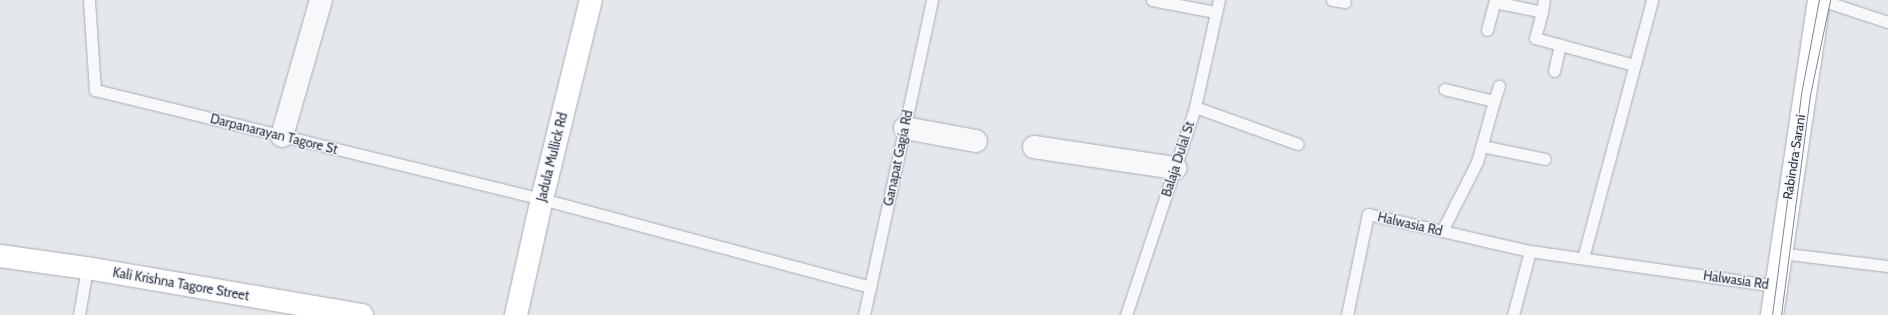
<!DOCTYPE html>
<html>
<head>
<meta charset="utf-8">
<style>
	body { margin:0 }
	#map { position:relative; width:1888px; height:315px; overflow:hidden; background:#e4e7ec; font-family:Cabin,sans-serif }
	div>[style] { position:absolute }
	.roads { filter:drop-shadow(0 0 1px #a9aeb7) drop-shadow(0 0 1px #a9aeb7) }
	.service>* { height:11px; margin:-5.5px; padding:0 5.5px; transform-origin:5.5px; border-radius:5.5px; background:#f7f8fa }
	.minor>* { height:22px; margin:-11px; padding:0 11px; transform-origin:11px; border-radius:11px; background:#f7f8fa }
	.secondary>* { height:22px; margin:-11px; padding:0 11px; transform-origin:11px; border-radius:11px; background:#fff }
	.tram>* { height:1px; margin:-0.5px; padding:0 0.5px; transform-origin:0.5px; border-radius:0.5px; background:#7d8696 }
	span { translate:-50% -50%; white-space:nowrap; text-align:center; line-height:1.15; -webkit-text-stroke:3px #f4f6f9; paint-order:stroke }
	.street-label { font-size:13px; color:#2b3445 }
</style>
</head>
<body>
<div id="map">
	<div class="roads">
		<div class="service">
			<i style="left:89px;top:0;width:90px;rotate:86.2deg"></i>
			<i style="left:95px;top:90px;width:460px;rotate:13.7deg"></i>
			<i style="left:542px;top:199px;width:340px;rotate:15deg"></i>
			<i style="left:1152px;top:0;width:64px;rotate:10.8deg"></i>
			<i style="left:1332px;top:0;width:13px;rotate:9deg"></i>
			<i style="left:1821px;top:0;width:71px;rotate:18.2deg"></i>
			<i style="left:1495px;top:2px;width:48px;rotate:12deg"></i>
			<i style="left:1542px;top:12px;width:12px;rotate:-81deg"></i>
			<i style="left:1542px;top:12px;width:27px;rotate:105deg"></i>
			<i style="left:1535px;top:38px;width:103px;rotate:15.3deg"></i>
			<i style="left:1487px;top:30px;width:31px;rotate:-75deg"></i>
			<i style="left:1554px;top:71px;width:27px;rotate:-77deg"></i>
			<i style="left:1494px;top:101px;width:16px;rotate:-72deg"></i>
			<i style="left:1195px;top:107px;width:109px;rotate:19.8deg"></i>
			<i style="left:1482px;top:146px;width:64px;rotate:11.7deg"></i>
			<i style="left:1442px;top:231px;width:77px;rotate:-63.1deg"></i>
			<i style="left:1477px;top:162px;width:63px;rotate:-74.4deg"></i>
			<i style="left:1494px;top:101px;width:51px;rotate:-166.5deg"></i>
			<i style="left:1780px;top:253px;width:109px;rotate:6.9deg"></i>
			<i style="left:1583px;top:258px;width:267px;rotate:-75deg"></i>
			<i style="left:79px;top:315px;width:48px;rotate:-80.3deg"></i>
			<i style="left:864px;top:315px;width:322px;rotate:-77.8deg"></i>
			<i style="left:1126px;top:315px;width:219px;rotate:-71.6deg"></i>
			<i style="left:1195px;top:107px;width:110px;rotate:-77.4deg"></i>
			<i style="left:1347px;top:315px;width:103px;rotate:-78.3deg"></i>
			<i style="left:1368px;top:214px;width:166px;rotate:12.9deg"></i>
			<i style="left:1530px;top:251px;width:247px;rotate:8.1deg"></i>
			<i style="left:1513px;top:315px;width:66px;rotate:-75.1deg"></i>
		</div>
		<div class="minor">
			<i style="left:905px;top:128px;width:72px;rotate:10.4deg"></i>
			<i style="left:282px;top:136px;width:141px;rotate:-74deg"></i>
			<i style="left:1034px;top:147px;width:143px;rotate:8.5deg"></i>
		</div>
		<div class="secondary">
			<i style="left:0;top:256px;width:88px;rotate:7.9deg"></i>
			<i style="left:87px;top:268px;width:279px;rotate:9.7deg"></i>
			<i style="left:516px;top:315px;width:119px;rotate:-77.4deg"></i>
			<i style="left:542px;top:199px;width:205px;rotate:-76.2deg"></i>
			<i style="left:1772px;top:315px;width:318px;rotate:-81.5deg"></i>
		</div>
	</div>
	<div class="tram">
		<i style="left:1772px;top:315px;width:223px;rotate:-82.5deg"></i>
		<i style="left:1801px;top:94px;width:96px;rotate:-79.2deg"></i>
		<i style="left:1781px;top:315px;width:222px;rotate:-82.5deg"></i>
		<i style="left:1810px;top:95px;width:97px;rotate:-78.1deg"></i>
	</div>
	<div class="street-label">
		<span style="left:274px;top:134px;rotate:14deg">Darpanarayan Tagore St</span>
		<span style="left:552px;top:157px;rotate:-76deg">Jadula Mullick Rd</span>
		<span style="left:1794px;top:157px;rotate:-81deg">Rabindra Sarani</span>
		<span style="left:898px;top:158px;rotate:-78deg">Ganapat Gagia Rd</span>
		<span style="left:1178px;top:159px;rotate:-72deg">Balaja Dulal St</span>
		<span style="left:1410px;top:224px;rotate:13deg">Halwasia Rd</span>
		<span style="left:1736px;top:280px;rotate:8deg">Halwasia Rd</span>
		<span style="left:181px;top:284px;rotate:10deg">Kali Krishna Tagore Street</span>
	</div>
</div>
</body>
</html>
